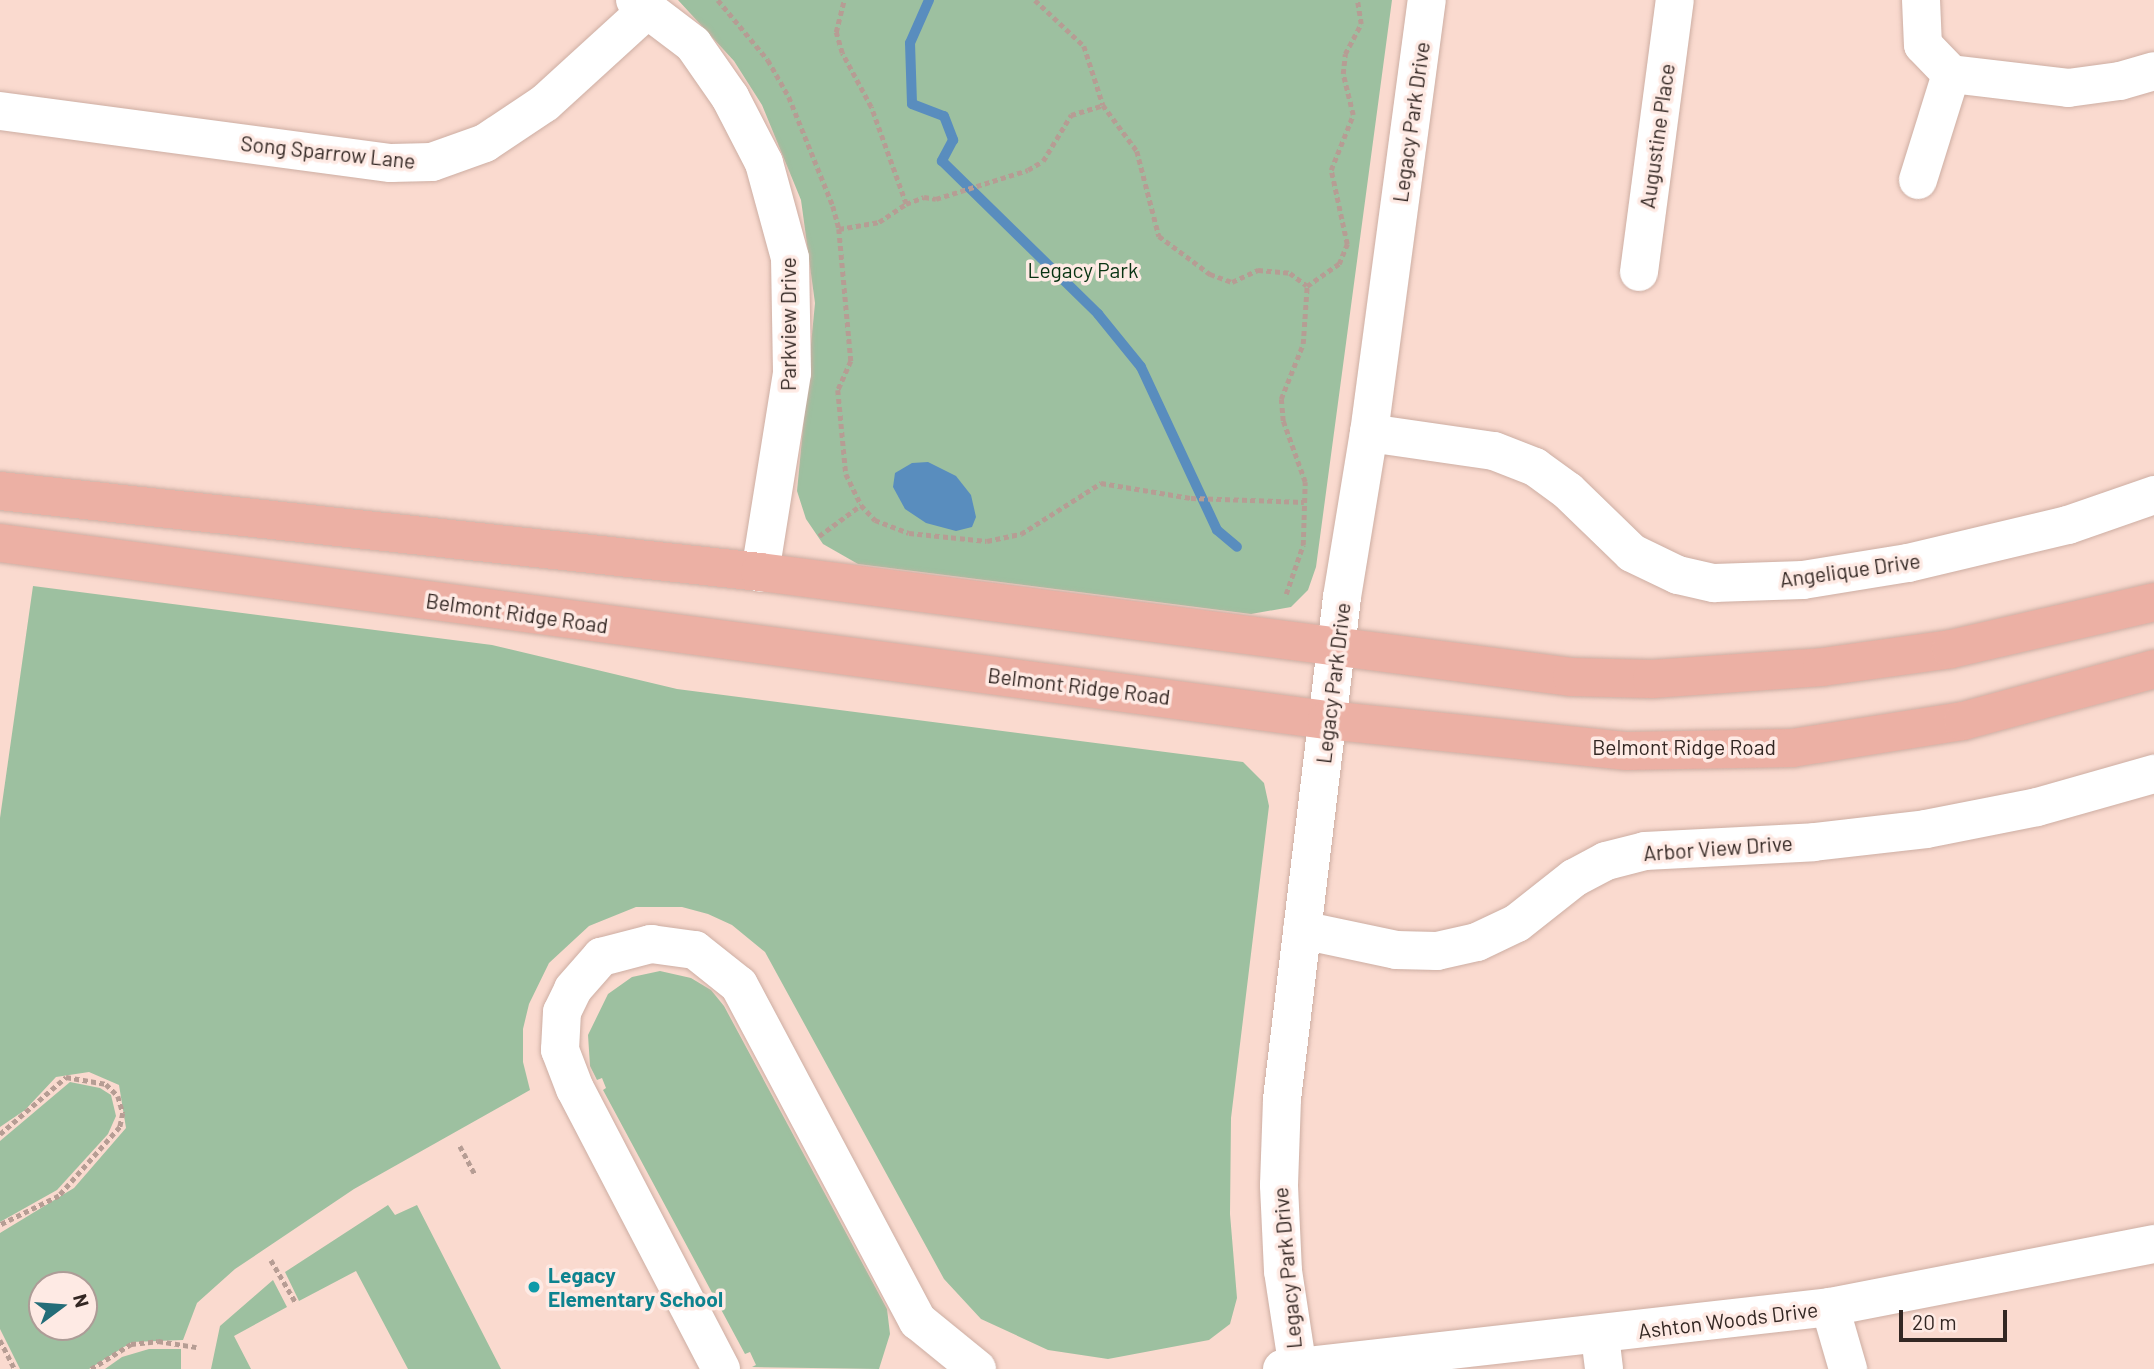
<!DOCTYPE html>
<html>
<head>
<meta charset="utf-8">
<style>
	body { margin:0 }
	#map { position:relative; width:2154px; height:1369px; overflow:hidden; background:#fadacf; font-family:Barlow,sans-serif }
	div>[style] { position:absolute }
	.green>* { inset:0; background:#9dc0a0 }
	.water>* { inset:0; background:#598dbe }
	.stream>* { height:10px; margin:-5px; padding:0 5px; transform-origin:5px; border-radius:5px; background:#598dbe }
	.path>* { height:4.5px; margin-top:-2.25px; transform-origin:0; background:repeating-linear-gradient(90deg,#b69d94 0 5px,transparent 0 8.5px) }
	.roads { filter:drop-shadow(0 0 2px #cdaea3) drop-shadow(0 0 2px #cdaea3) }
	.minor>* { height:38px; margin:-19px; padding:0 19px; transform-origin:19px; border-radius:19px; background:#fff }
	.major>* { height:38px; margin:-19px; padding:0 19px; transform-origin:19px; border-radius:19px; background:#ecb0a4 }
	.dots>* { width:19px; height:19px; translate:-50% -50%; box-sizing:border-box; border:4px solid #feeae4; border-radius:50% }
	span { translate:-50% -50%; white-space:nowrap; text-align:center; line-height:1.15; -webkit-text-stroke:7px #feeae4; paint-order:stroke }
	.street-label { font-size:21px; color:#332723 }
	.park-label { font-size:21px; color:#083312 }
	.culture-label { font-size:21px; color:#0d838f; font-weight:700 }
	.left { translate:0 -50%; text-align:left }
	.north { position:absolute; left:28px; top:1271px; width:70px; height:70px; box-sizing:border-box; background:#feeae4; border:2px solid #ad9c97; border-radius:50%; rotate:74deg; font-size:19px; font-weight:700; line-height:28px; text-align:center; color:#332723 }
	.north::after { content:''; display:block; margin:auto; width:24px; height:32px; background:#246d78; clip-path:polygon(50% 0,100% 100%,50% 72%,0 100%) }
	.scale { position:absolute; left:1899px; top:1310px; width:108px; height:32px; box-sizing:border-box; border:4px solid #332723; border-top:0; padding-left:9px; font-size:21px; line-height:24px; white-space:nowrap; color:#332723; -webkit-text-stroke:5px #feeae4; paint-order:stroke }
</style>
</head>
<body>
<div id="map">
	<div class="green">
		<i style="clip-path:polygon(678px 0,1392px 0,1316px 567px,1308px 590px,1291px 607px,1251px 614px,858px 564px,823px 544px,806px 519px,797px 491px,815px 303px,801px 200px,762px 105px,734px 61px)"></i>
		<i style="clip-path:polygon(evenodd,33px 586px,492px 645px,677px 689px,1243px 762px,1264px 783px,1269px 806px,1231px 1118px,1230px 1214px,1237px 1298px,1230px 1324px,1209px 1340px,1108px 1359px,1048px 1350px,981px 1319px,944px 1279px,765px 952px,732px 925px,708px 914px,682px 907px,636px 907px,589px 926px,549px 963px,529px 1004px,523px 1029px,523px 1062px,530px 1090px,354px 1189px,235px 1269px,197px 1303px,183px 1340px,132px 1342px,89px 1369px,20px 1369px,0 1329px,0 1233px,74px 1188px,126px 1128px,119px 1085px,89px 1072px,56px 1077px,25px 1110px,0 1127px,0 818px,33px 586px,42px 1285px,84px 1285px,84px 1327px,42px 1327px,42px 1285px)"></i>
		<i style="clip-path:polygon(660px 971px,691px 978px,711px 990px,724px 1006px,887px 1309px,890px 1334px,879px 1369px,752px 1367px,756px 1365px,750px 1352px,745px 1354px,603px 1090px,606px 1088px,602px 1078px,597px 1080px,590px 1066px,588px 1035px,608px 994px,632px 977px)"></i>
		<i style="clip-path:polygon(70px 1082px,100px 1088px,111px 1095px,116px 1116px,108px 1134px,57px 1190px,0 1222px,0 1141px)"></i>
		<i style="clip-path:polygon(388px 1205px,395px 1215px,417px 1205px,501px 1369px,408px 1369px,356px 1271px,299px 1301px,285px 1272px)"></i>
		<i style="clip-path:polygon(273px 1280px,287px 1307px,234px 1336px,251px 1369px,211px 1369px,220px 1326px)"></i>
		<i style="clip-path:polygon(149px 1349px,181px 1349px,181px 1369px,105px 1369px,122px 1357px)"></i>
	</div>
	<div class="water">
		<i style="clip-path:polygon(928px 462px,956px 476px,971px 495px,976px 517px,972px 527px,956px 531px,926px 523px,905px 509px,893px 487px,895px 473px,912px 463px)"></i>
	</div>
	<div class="stream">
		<i style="left:929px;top:0;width:47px;rotate:113.8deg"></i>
		<i style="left:910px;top:43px;width:61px;rotate:88.1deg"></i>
		<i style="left:912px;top:104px;width:34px;rotate:21deg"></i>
		<i style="left:944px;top:116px;width:26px;rotate:69deg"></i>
		<i style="left:953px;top:140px;width:24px;rotate:118deg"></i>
		<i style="left:942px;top:161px;width:219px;rotate:44.4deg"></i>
		<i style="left:1098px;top:314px;width:68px;rotate:50.9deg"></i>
		<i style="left:1141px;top:367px;width:180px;rotate:65deg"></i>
		<i style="left:1217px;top:530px;width:26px;rotate:40deg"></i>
	</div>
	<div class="path">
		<i style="left:718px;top:0;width:78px;rotate:50.2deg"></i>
		<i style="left:768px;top:60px;width:43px;rotate:60.4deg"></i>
		<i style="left:789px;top:97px;width:118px;rotate:68deg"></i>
		<i style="left:833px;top:206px;width:24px;rotate:75deg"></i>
		<i style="left:839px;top:229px;width:133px;rotate:84.8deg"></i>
		<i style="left:851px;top:361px;width:32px;rotate:114deg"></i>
		<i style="left:838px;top:390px;width:84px;rotate:84.6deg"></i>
		<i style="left:846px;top:474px;width:34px;rotate:64deg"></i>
		<i style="left:861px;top:505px;width:21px;rotate:47deg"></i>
		<i style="left:875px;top:520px;width:36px;rotate:21deg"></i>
		<i style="left:909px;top:533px;width:78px;rotate:5.9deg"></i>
		<i style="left:987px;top:541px;width:35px;rotate:-12deg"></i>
		<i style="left:1021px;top:534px;width:95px;rotate:-32.5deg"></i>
		<i style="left:1101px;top:483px;width:91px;rotate:9.5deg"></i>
		<i style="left:1191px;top:498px;width:113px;rotate:2deg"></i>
		<i style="left:1035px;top:0;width:67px;rotate:43.2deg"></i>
		<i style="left:1084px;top:46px;width:62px;rotate:72.1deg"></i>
		<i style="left:1103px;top:105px;width:57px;rotate:53.5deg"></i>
		<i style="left:1137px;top:151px;width:88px;rotate:75.5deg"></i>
		<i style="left:1159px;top:236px;width:64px;rotate:36.7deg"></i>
		<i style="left:1210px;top:274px;width:23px;rotate:20deg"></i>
		<i style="left:1232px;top:282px;width:29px;rotate:-25deg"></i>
		<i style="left:1258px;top:270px;width:32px;rotate:5deg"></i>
		<i style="left:1290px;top:273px;width:21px;rotate:37deg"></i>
		<i style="left:906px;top:204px;width:19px;rotate:-21deg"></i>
		<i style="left:924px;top:197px;width:12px;rotate:9deg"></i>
		<i style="left:936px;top:199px;width:96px;rotate:-17.5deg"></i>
		<i style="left:1028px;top:170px;width:17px;rotate:-31deg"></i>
		<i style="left:1043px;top:161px;width:54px;rotate:-58.7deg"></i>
		<i style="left:1071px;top:115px;width:34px;rotate:-17deg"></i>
		<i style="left:839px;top:229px;width:41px;rotate:-9.9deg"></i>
		<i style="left:879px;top:222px;width:32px;rotate:-34deg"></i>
		<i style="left:906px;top:204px;width:103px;rotate:-109.8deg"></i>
		<i style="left:871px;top:107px;width:61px;rotate:-118.2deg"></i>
		<i style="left:842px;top:53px;width:22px;rotate:-106deg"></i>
		<i style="left:836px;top:32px;width:33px;rotate:-76deg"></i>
		<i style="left:819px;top:536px;width:52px;rotate:-36.4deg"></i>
		<i style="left:1286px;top:594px;width:52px;rotate:-70.9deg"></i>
		<i style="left:1303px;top:545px;width:63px;rotate:-88.2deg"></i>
		<i style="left:1305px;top:482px;width:65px;rotate:-109.8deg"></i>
		<i style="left:1283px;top:421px;width:22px;rotate:-95deg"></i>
		<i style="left:1281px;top:399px;width:59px;rotate:-68.2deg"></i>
		<i style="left:1303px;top:344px;width:58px;rotate:-86.1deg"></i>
		<i style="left:1307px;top:286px;width:39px;rotate:-35deg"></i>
		<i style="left:1339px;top:264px;width:22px;rotate:-68deg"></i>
		<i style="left:1347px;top:244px;width:76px;rotate:-102.2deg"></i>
		<i style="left:1331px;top:170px;width:59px;rotate:-68.2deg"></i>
		<i style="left:1353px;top:115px;width:42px;rotate:-103.7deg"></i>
		<i style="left:1343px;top:74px;width:20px;rotate:-84deg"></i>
		<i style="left:1345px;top:54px;width:34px;rotate:-62deg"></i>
		<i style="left:1361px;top:24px;width:24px;rotate:-99deg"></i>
		<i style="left:0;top:1134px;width:87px;rotate:-40.8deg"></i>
		<i style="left:66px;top:1077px;width:41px;rotate:9.9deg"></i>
		<i style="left:106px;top:1084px;width:17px;rotate:45deg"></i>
		<i style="left:118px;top:1096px;width:18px;rotate:74deg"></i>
		<i style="left:123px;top:1113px;width:14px;rotate:102deg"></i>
		<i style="left:120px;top:1127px;width:92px;rotate:131.5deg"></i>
		<i style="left:59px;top:1196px;width:66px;rotate:153.8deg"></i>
		<i style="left:460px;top:1146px;width:32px;rotate:62deg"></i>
		<i style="left:271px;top:1260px;width:50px;rotate:59.8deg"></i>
		<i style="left:0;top:1340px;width:33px;rotate:63deg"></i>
		<i style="left:91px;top:1369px;width:47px;rotate:-32deg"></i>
		<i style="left:131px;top:1344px;width:27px;rotate:-6deg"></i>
		<i style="left:158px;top:1341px;width:39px;rotate:9deg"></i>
	</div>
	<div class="roads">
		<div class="minor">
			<i style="left:635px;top:0;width:73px;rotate:37.2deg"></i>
			<i style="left:693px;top:44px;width:65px;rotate:55.1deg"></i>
			<i style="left:730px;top:97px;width:74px;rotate:62.7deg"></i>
			<i style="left:764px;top:163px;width:98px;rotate:74.7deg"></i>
			<i style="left:790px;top:258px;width:115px;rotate:89deg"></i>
			<i style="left:792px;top:373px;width:202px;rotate:99.1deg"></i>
			<i style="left:1921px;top:0;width:45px;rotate:87.5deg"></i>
			<i style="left:1923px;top:45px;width:40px;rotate:46deg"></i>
			<i style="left:1951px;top:74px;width:118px;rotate:6.8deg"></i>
			<i style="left:2068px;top:88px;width:52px;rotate:-7.7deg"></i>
			<i style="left:2120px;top:81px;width:35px;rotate:-16deg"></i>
			<i style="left:0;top:111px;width:394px;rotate:7.6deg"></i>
			<i style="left:391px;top:163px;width:41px;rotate:-1.4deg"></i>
			<i style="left:432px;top:162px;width:56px;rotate:-19.7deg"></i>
			<i style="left:485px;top:143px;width:72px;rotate:-33.7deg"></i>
			<i style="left:545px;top:103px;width:139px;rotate:-42.4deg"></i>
			<i style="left:1918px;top:180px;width:111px;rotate:-72.7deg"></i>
			<i style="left:1639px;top:272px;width:274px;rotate:-82.5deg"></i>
			<i style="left:1369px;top:433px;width:126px;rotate:8.2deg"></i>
			<i style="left:1494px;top:451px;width:44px;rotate:21.3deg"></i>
			<i style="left:1535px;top:467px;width:41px;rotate:36deg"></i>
			<i style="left:1568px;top:491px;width:89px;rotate:44.1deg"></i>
			<i style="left:1632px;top:553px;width:51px;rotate:25.6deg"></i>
			<i style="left:1678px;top:575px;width:37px;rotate:13deg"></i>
			<i style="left:1714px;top:583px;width:89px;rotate:-1.9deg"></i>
			<i style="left:1803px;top:580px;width:106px;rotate:-9.2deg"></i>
			<i style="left:1908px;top:563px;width:164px;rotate:-13.4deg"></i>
			<i style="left:2068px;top:525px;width:91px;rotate:-19.2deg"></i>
			<i style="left:1302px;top:930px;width:96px;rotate:12deg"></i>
			<i style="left:1396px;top:950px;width:41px;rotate:1.4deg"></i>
			<i style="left:1437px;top:951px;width:41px;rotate:-12.7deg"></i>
			<i style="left:1477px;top:942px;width:44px;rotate:-25.4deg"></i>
			<i style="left:1517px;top:923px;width:73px;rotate:-38.3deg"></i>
			<i style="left:1574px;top:878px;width:36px;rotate:-28deg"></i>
			<i style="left:1606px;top:861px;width:40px;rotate:-14.4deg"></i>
			<i style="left:1645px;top:851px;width:169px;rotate:-3deg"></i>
			<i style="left:1814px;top:842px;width:113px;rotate:-6.6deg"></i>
			<i style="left:1926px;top:829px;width:113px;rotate:-11.2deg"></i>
			<i style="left:2037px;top:807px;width:122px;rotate:-15.8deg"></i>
			<i style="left:1830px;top:1307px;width:65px;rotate:73.8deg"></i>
			<i style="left:1600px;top:1336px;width:33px;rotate:83deg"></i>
			<i style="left:721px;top:1369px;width:316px;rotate:-117.5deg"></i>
			<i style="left:575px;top:1089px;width:42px;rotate:-111deg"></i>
			<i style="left:560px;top:1050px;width:38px;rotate:-87deg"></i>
			<i style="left:562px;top:1012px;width:25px;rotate:-64deg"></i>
			<i style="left:573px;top:989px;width:43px;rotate:-48.8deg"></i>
			<i style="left:601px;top:957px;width:52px;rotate:-14.6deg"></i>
			<i style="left:651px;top:944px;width:44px;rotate:7.8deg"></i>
			<i style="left:695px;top:950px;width:56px;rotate:38.5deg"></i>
			<i style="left:739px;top:985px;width:381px;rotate:62deg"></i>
			<i style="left:918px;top:1321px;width:76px;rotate:39.1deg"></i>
			<i style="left:1282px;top:1369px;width:551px;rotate:-6.45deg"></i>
			<i style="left:1830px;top:1307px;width:330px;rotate:-11deg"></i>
			<i style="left:1298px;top:1369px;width:99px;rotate:-98.7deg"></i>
			<i style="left:1283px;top:1271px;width:86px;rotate:-92.7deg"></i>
			<i style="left:1279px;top:1185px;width:86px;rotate:-88deg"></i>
			<i style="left:1282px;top:1099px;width:506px;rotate:-83.18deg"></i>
			<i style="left:1342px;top:597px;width:166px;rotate:-80.7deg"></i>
			<i style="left:1369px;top:433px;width:437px;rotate:-82.4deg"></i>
		</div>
		<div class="major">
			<i style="left:0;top:491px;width:764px;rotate:6.08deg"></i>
			<i style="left:760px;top:572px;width:819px;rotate:7.37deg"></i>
			<i style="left:1572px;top:677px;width:80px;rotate:1.4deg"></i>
			<i style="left:1652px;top:679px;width:170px;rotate:-4deg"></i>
			<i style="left:1822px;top:667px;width:130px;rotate:-7.9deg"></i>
			<i style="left:1951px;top:649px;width:208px;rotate:-13deg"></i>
			<i style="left:0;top:543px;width:1339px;rotate:7.6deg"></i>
			<i style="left:1327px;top:720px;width:302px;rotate:5.9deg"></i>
			<i style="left:1627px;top:751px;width:165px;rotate:-1deg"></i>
			<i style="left:1792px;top:748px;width:173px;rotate:-9deg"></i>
			<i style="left:1963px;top:721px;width:198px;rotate:-15.2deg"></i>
		</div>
	</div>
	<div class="dots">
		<i style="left:534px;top:1287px;background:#0f9aa8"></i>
	</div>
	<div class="street-label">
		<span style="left:1411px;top:122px;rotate:-82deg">Legacy Park Drive</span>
		<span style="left:1657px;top:136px;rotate:-82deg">Augustine Place</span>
		<span style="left:328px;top:152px;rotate:6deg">Song Sparrow Lane</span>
		<span style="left:788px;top:324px;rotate:-90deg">Parkview Drive</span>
		<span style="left:1850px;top:570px;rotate:-8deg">Angelique Drive</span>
		<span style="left:517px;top:613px;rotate:8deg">Belmont Ridge Road</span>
		<span style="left:1333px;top:683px;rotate:-83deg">Legacy Park Drive</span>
		<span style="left:1079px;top:686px;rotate:7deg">Belmont Ridge Road</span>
		<span style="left:1684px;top:747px">Belmont Ridge Road</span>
		<span style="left:1718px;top:848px;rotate:-4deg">Arbor View Drive</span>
		<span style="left:1287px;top:1268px;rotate:-95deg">Legacy Park Drive</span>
		<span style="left:1728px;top:1320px;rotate:-7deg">Ashton Woods Drive</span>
	</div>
	<div class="park-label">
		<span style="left:1083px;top:270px">Legacy Park</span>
	</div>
	<div class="culture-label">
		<span class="left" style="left:548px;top:1287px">Legacy<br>Elementary School</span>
	</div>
	<div class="north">N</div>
	<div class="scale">20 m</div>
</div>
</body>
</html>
